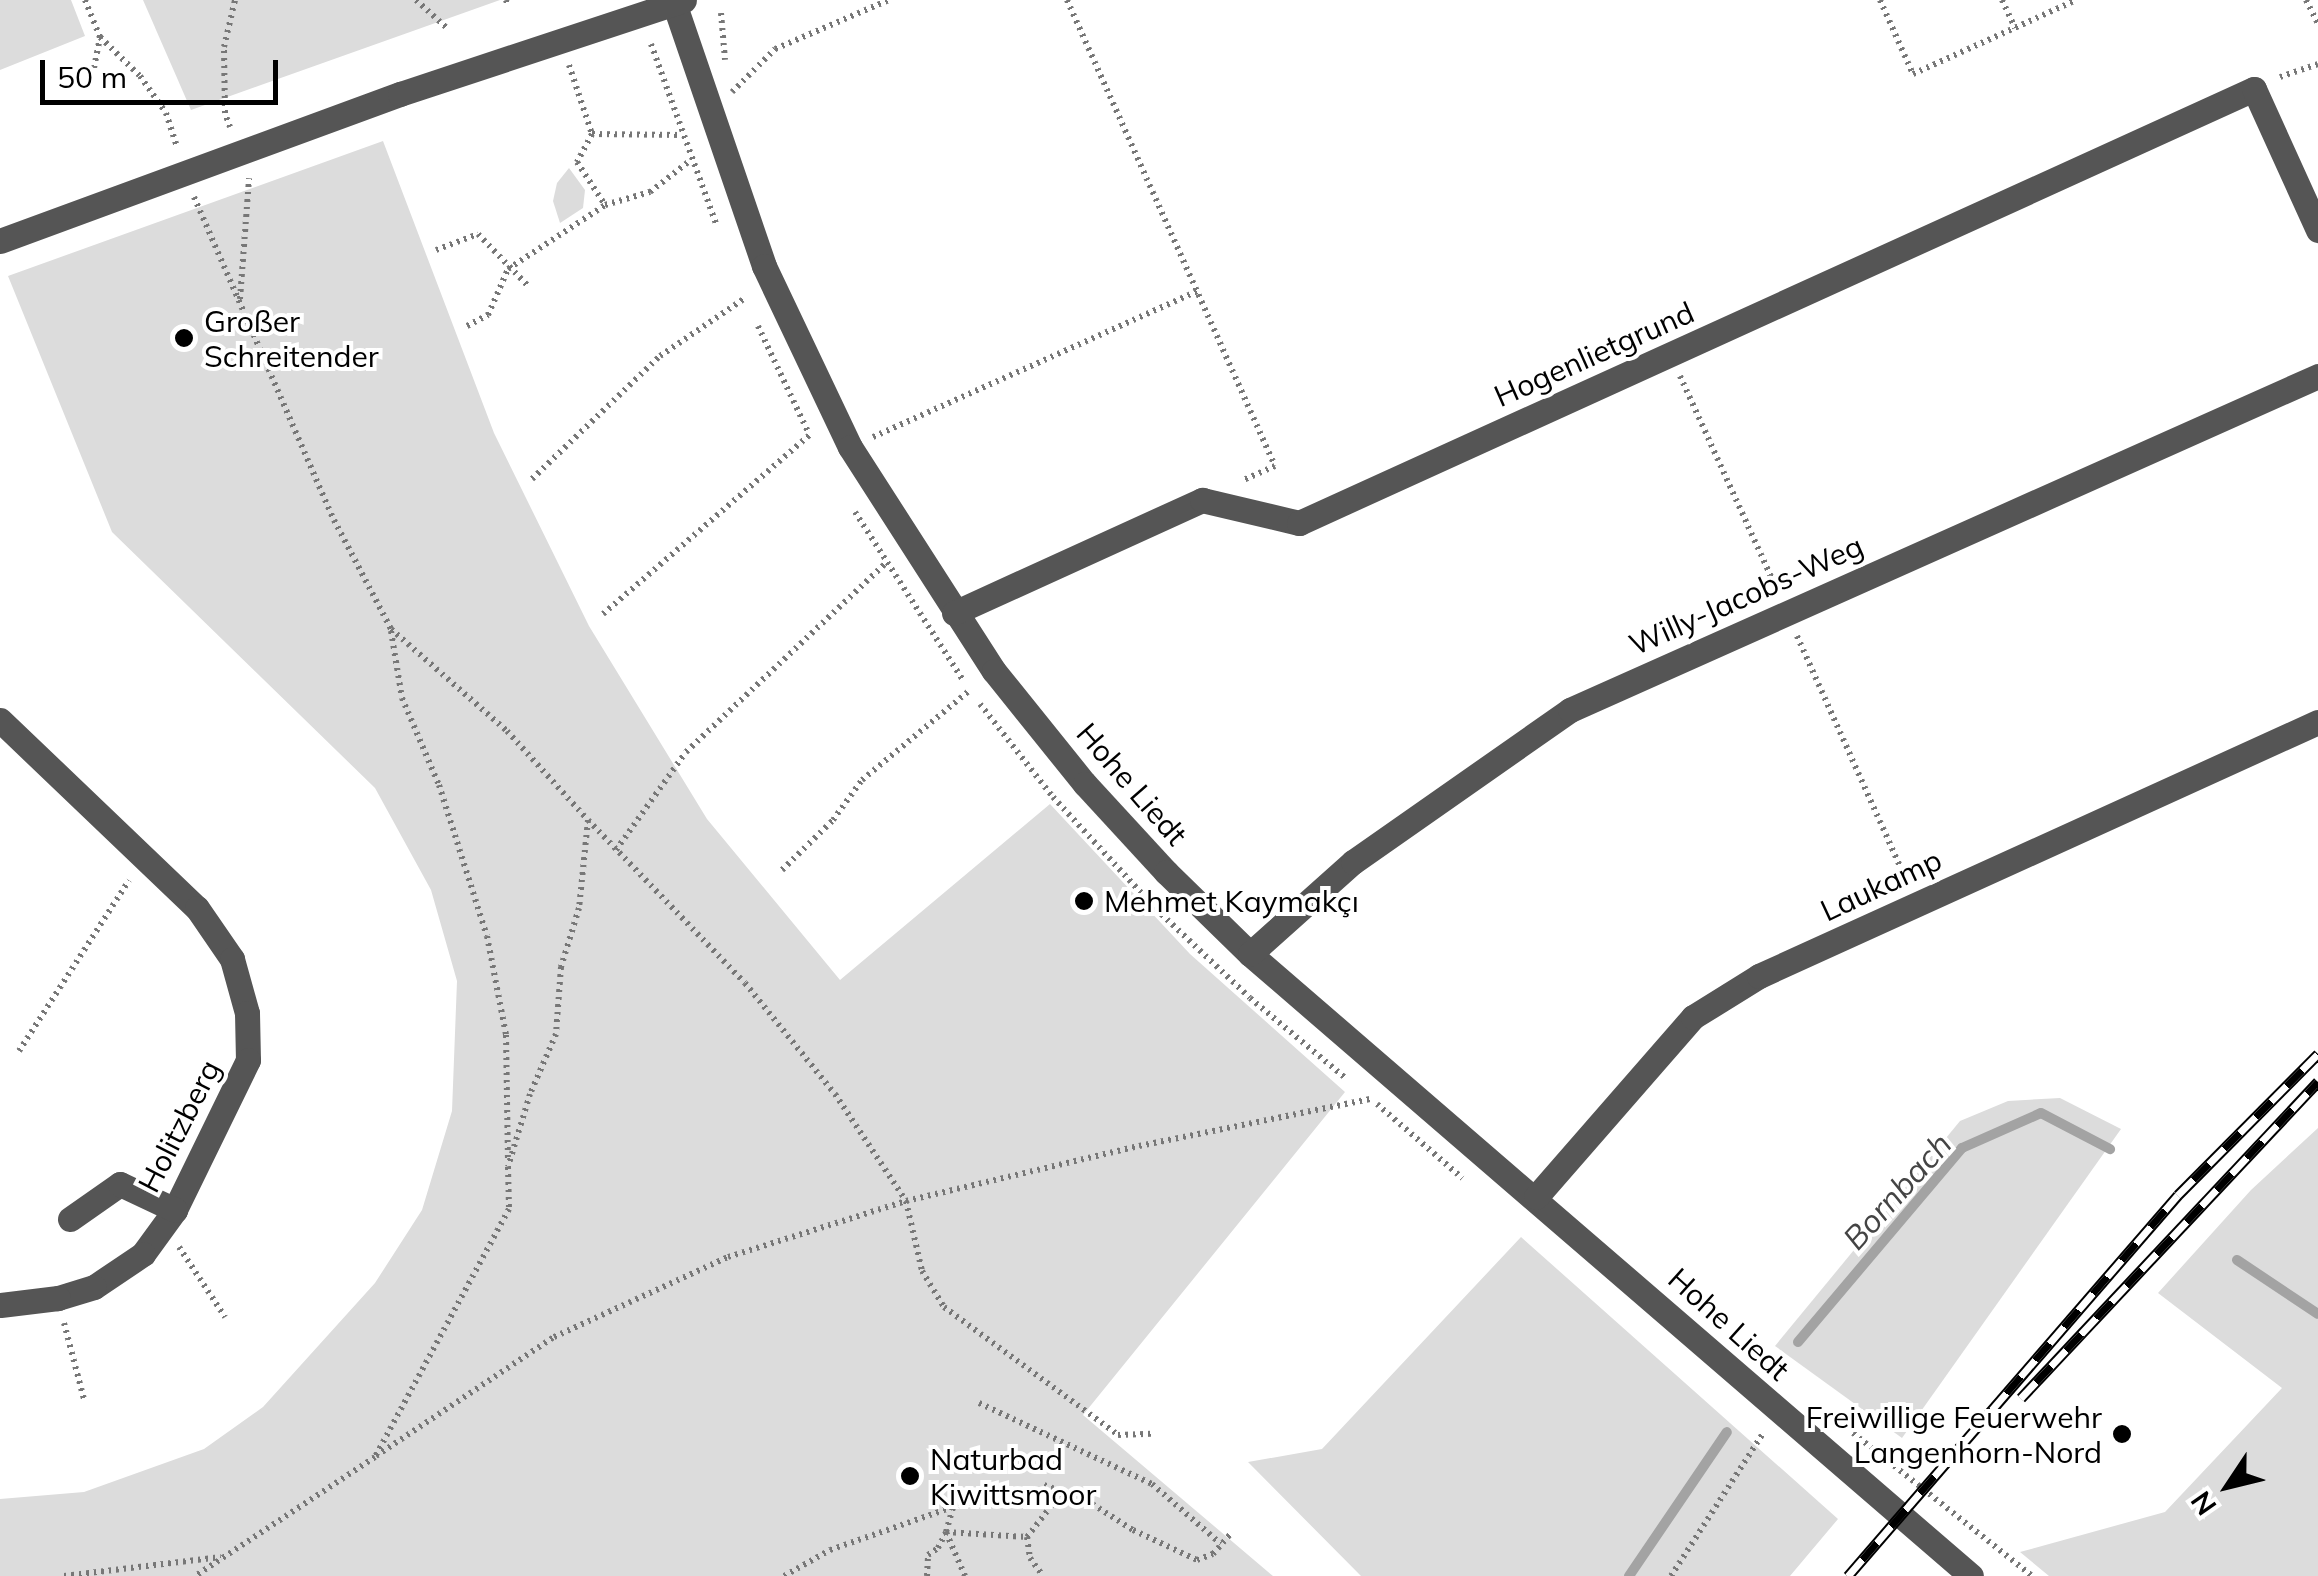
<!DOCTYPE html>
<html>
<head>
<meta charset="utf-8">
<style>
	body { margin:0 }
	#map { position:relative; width:2318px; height:1576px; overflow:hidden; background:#fff; font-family:Mulish,sans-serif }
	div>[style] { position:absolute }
	.green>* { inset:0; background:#dcdcdc }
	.stream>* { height:10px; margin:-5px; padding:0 5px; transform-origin:5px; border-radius:5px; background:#a3a3a3 }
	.path>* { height:6px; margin-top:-3px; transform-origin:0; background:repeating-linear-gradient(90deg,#777 0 2.5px,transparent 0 7.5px) }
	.minor>* { height:25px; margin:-12.5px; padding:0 12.5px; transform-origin:12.5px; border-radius:12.5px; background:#555 }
	.rail>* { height:11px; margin-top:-5.5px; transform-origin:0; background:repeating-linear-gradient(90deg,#fff 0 22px,#000 0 44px); box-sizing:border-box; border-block:2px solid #000 }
	.dots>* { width:28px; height:28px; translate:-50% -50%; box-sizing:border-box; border:5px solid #fff; border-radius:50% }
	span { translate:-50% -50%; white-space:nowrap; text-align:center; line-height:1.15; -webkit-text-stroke:8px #fff; paint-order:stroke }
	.poi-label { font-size:30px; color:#000 }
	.left { translate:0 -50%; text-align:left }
	.right { translate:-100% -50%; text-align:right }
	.street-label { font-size:30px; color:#000 }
	.water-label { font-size:32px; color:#444; font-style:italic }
	.north { position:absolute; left:2178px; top:1436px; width:100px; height:100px; -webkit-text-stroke:8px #fff; paint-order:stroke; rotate:235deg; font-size:28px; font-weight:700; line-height:40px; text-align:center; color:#000 }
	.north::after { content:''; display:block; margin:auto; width:35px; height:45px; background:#000; clip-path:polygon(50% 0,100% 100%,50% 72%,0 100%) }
	.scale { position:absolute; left:40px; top:60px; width:238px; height:45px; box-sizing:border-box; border:5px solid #000; border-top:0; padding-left:12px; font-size:30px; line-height:35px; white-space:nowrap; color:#000; -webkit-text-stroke:8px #fff; paint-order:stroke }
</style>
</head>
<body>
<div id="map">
	<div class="green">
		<i style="clip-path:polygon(0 0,71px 0,85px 36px,0 70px)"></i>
		<i style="clip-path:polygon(143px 0,500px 0,191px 110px)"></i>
		<i style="clip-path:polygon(383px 141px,494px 433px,589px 626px,707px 819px,840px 980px,1050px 804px,1190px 954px,1345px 1092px,1083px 1415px,1273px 1576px,0 1576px,0 1499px,84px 1492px,204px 1449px,263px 1407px,375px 1283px,422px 1210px,452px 1111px,457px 981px,431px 890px,375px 788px,112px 532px,8px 276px)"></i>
		<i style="clip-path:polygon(569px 168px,585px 190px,583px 208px,560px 223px,553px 201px,557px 183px)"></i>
		<i style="clip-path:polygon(2060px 1098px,2121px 1129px,1902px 1438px,1775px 1346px,1960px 1121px,2008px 1101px)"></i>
		<i style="clip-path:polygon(2318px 1128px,2318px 1576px,2049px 1576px,2020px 1552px,2165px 1512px,2282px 1388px,2158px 1293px,2251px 1190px)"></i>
		<i style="clip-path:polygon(1521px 1237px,1838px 1519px,1790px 1576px,1361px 1576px,1248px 1462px,1322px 1449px)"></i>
	</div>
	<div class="stream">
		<i style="left:2237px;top:1260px;width:97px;rotate:33.7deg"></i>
		<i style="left:1798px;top:1342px;width:254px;rotate:-49.8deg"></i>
		<i style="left:1962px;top:1148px;width:86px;rotate:-23.9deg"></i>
		<i style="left:2041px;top:1113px;width:78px;rotate:27.6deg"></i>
		<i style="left:1629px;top:1576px;width:174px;rotate:-55.8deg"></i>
	</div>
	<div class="path">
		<i style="left:85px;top:0;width:40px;rotate:68deg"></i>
		<i style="left:100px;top:37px;width:56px;rotate:44.3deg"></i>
		<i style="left:140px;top:76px;width:45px;rotate:54.9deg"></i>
		<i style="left:166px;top:113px;width:36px;rotate:72deg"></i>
		<i style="left:416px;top:0;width:43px;rotate:42.2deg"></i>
		<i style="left:506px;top:0;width:3px;rotate:72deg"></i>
		<i style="left:1067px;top:0;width:510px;rotate:65.95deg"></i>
		<i style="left:1275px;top:466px;width:34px;rotate:156deg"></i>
		<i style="left:1880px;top:0;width:81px;rotate:66deg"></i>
		<i style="left:1913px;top:74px;width:179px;rotate:-24.4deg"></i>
		<i style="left:2002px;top:0;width:31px;rotate:65deg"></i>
		<i style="left:2306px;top:0;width:27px;rotate:63deg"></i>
		<i style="left:721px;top:13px;width:47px;rotate:85.1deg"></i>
		<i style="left:651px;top:44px;width:194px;rotate:70.1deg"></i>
		<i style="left:569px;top:65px;width:73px;rotate:71.6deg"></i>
		<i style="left:592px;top:134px;width:90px;rotate:0.6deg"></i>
		<i style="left:94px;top:68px;width:32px;rotate:-79deg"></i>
		<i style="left:2280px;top:77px;width:40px;rotate:-18.9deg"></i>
		<i style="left:732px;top:92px;width:61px;rotate:-45deg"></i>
		<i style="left:775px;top:49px;width:124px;rotate:-23.3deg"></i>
		<i style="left:230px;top:127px;width:15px;rotate:-110deg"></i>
		<i style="left:225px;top:113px;width:66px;rotate:-90.9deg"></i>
		<i style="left:224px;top:47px;width:48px;rotate:-76.8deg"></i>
		<i style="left:592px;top:134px;width:32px;rotate:118deg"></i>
		<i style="left:577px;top:162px;width:51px;rotate:56.9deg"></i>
		<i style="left:194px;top:197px;width:352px;rotate:66.6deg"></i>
		<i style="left:334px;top:520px;width:123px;rotate:62.4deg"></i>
		<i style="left:391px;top:629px;width:154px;rotate:41.3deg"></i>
		<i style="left:507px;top:731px;width:120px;rotate:47.7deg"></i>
		<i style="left:588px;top:820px;width:88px;rotate:95.8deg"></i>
		<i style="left:579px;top:908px;width:62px;rotate:107deg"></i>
		<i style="left:561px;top:967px;width:67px;rotate:94.3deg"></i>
		<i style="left:556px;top:1034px;width:65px;rotate:113.4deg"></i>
		<i style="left:530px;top:1094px;width:76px;rotate:106.8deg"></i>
		<i style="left:508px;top:1167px;width:42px;rotate:88.6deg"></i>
		<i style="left:509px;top:1209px;width:282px;rotate:118.4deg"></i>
		<i style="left:375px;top:1457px;width:216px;rotate:146.5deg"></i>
		<i style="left:436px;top:250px;width:45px;rotate:-20.9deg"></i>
		<i style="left:478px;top:234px;width:71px;rotate:46.1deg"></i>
		<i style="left:240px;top:299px;width:121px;rotate:-85.7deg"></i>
		<i style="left:467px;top:326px;width:24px;rotate:-28deg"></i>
		<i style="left:488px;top:315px;width:50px;rotate:-66.5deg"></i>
		<i style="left:508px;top:269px;width:116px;rotate:-33.4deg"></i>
		<i style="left:605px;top:205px;width:47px;rotate:-16.1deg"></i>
		<i style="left:650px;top:192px;width:52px;rotate:-38deg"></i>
		<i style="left:758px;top:326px;width:117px;rotate:64.7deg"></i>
		<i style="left:1680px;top:376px;width:233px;rotate:65.6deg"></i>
		<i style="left:873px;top:437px;width:359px;rotate:-24.2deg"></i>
		<i style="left:532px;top:479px;width:178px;rotate:-43.9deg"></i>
		<i style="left:660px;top:356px;width:103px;rotate:-34.3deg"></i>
		<i style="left:855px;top:512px;width:202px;rotate:57.3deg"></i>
		<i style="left:603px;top:614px;width:274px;rotate:-40.9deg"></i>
		<i style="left:391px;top:631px;width:68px;rotate:80.7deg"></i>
		<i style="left:402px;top:698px;width:95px;rotate:67deg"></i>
		<i style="left:439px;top:785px;width:158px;rotate:72.4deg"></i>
		<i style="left:487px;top:936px;width:101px;rotate:79.1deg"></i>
		<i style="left:506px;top:1035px;width:126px;rotate:89.1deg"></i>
		<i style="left:1797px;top:636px;width:267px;rotate:65.9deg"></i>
		<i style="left:980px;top:704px;width:118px;rotate:51.9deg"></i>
		<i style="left:1053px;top:797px;width:152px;rotate:47.4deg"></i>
		<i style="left:1156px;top:909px;width:129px;rotate:43.4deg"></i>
		<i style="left:1250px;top:998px;width:123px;rotate:40deg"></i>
		<i style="left:588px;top:820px;width:226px;rotate:46.1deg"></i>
		<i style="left:745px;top:983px;width:143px;rotate:51deg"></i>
		<i style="left:835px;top:1094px;width:128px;rotate:56.4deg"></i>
		<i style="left:906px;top:1201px;width:72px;rotate:77.1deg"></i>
		<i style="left:922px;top:1271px;width:42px;rotate:58.6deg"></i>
		<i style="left:944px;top:1307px;width:216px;rotate:36.3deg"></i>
		<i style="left:1118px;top:1435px;width:33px;rotate:-2deg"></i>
		<i style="left:616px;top:850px;width:120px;rotate:-54.5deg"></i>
		<i style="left:686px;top:752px;width:274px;rotate:-43.4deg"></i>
		<i style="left:782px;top:870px;width:71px;rotate:-44.4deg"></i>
		<i style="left:833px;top:820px;width:49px;rotate:-54.1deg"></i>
		<i style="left:862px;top:780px;width:141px;rotate:-39.8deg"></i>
		<i style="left:19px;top:1051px;width:203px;rotate:-57.2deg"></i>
		<i style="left:1377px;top:1104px;width:113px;rotate:41deg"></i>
		<i style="left:179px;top:1247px;width:84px;rotate:56.7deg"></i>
		<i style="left:64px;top:1323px;width:79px;rotate:75.3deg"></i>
		<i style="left:979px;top:1403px;width:191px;rotate:25.1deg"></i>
		<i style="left:1152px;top:1484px;width:91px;rotate:41deg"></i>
		<i style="left:1853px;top:1433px;width:229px;rotate:38.6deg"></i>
		<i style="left:376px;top:1456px;width:214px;rotate:-33.8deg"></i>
		<i style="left:554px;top:1337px;width:192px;rotate:-24.7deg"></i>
		<i style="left:728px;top:1257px;width:187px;rotate:-17.5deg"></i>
		<i style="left:906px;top:1201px;width:239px;rotate:-13.3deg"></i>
		<i style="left:1139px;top:1146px;width:237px;rotate:-11.5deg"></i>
		<i style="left:1044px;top:1485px;width:45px;rotate:19.7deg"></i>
		<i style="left:1086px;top:1500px;width:56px;rotate:32.6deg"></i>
		<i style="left:1133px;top:1530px;width:71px;rotate:25.1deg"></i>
		<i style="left:1197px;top:1560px;width:17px;rotate:-21deg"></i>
		<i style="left:1213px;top:1554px;width:29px;rotate:-49deg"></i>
		<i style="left:1027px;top:1537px;width:21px;rotate:82deg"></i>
		<i style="left:1030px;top:1558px;width:22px;rotate:54deg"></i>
		<i style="left:64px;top:1576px;width:158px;rotate:-6.9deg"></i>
		<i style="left:784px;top:1576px;width:53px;rotate:-29.5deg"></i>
		<i style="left:830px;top:1550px;width:130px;rotate:-19.3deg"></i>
		<i style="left:927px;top:1576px;width:21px;rotate:-87deg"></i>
		<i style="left:928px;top:1555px;width:12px;rotate:-35deg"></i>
		<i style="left:938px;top:1548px;width:18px;rotate:-63deg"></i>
		<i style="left:946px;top:1532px;width:26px;rotate:-74deg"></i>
		<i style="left:953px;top:1507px;width:22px;rotate:-93deg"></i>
		<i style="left:965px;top:1576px;width:48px;rotate:-113.4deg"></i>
		<i style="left:946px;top:1532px;width:81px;rotate:3.5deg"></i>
		<i style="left:1027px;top:1537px;width:57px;rotate:-52.1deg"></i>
		<i style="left:1671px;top:1576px;width:168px;rotate:-57.2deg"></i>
	</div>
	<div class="minor">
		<i style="left:673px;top:0;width:281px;rotate:71.1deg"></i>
		<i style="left:764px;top:266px;width:200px;rotate:64.6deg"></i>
		<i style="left:850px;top:447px;width:266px;rotate:57.3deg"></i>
		<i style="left:994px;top:671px;width:145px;rotate:51.2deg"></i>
		<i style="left:1085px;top:784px;width:120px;rotate:47.4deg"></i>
		<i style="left:1166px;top:872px;width:117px;rotate:44.3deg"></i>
		<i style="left:1250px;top:954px;width:952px;rotate:40.78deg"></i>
		<i style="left:0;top:241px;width:426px;rotate:-20.2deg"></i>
		<i style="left:400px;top:94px;width:299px;rotate:-18.3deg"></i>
		<i style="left:954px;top:613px;width:273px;rotate:-24.5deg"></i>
		<i style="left:1202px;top:500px;width:100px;rotate:13.3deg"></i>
		<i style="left:1299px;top:523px;width:1049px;rotate:-24.44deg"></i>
		<i style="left:2254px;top:89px;width:155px;rotate:65.6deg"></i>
		<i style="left:0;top:720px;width:272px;rotate:43.7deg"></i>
		<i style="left:197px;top:908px;width:62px;rotate:55.5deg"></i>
		<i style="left:232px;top:959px;width:56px;rotate:74.5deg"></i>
		<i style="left:247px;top:1013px;width:47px;rotate:88.8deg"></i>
		<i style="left:248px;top:1060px;width:167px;rotate:116deg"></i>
		<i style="left:175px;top:1210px;width:54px;rotate:126deg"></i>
		<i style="left:143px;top:1254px;width:59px;rotate:146deg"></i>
		<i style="left:94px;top:1287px;width:38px;rotate:163deg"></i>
		<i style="left:58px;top:1298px;width:58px;rotate:173.1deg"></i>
		<i style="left:1250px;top:954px;width:138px;rotate:-41.8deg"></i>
		<i style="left:1353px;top:862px;width:265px;rotate:-35deg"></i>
		<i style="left:1570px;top:710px;width:819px;rotate:-24.06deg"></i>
		<i style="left:1536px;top:1197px;width:239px;rotate:-48.9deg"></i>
		<i style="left:1693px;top:1017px;width:78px;rotate:-31.8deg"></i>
		<i style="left:1759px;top:976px;width:614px;rotate:-24.44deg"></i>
		<i style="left:70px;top:1219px;width:61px;rotate:-35deg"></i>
		<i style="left:120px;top:1184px;width:61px;rotate:25.3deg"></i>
	</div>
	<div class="rail">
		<i style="left:2021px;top:1398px;width:434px;rotate:-46.8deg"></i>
		<i style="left:1848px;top:1576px;width:504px;rotate:-49.1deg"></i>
		<i style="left:2178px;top:1195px;width:199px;rotate:-45.2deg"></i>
	</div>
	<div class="dots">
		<i style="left:184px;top:338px;background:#000"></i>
		<i style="left:1084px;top:901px;background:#000"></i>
		<i style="left:2122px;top:1434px;background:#000"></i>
		<i style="left:910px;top:1476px;background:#000"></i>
	</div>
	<div class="poi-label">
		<span class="left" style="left:204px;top:338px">Großer<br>Schreitender</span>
		<span class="left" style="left:1104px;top:901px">Mehmet Kaymakçı</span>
		<span class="right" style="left:2102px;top:1434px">Freiwillige Feuerwehr<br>Langenhorn-Nord</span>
		<span class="left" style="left:930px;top:1476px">Naturbad<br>Kiwittsmoor</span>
	</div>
	<div class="street-label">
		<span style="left:1594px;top:354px;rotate:-24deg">Hogenlietgrund</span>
		<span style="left:1746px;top:595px;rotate:-24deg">Willy-Jacobs-Weg</span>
		<span style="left:1132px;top:784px;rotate:49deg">Hohe Liedt</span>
		<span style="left:1881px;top:885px;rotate:-25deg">Laukamp</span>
		<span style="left:179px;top:1126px;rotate:-63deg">Holitzberg</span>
		<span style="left:1729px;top:1324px;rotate:42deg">Hohe Liedt</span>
	</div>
	<div class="water-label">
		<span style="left:1897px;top:1191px;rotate:-48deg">Bornbach</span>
	</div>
	<div class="north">N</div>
	<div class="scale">50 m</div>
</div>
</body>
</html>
